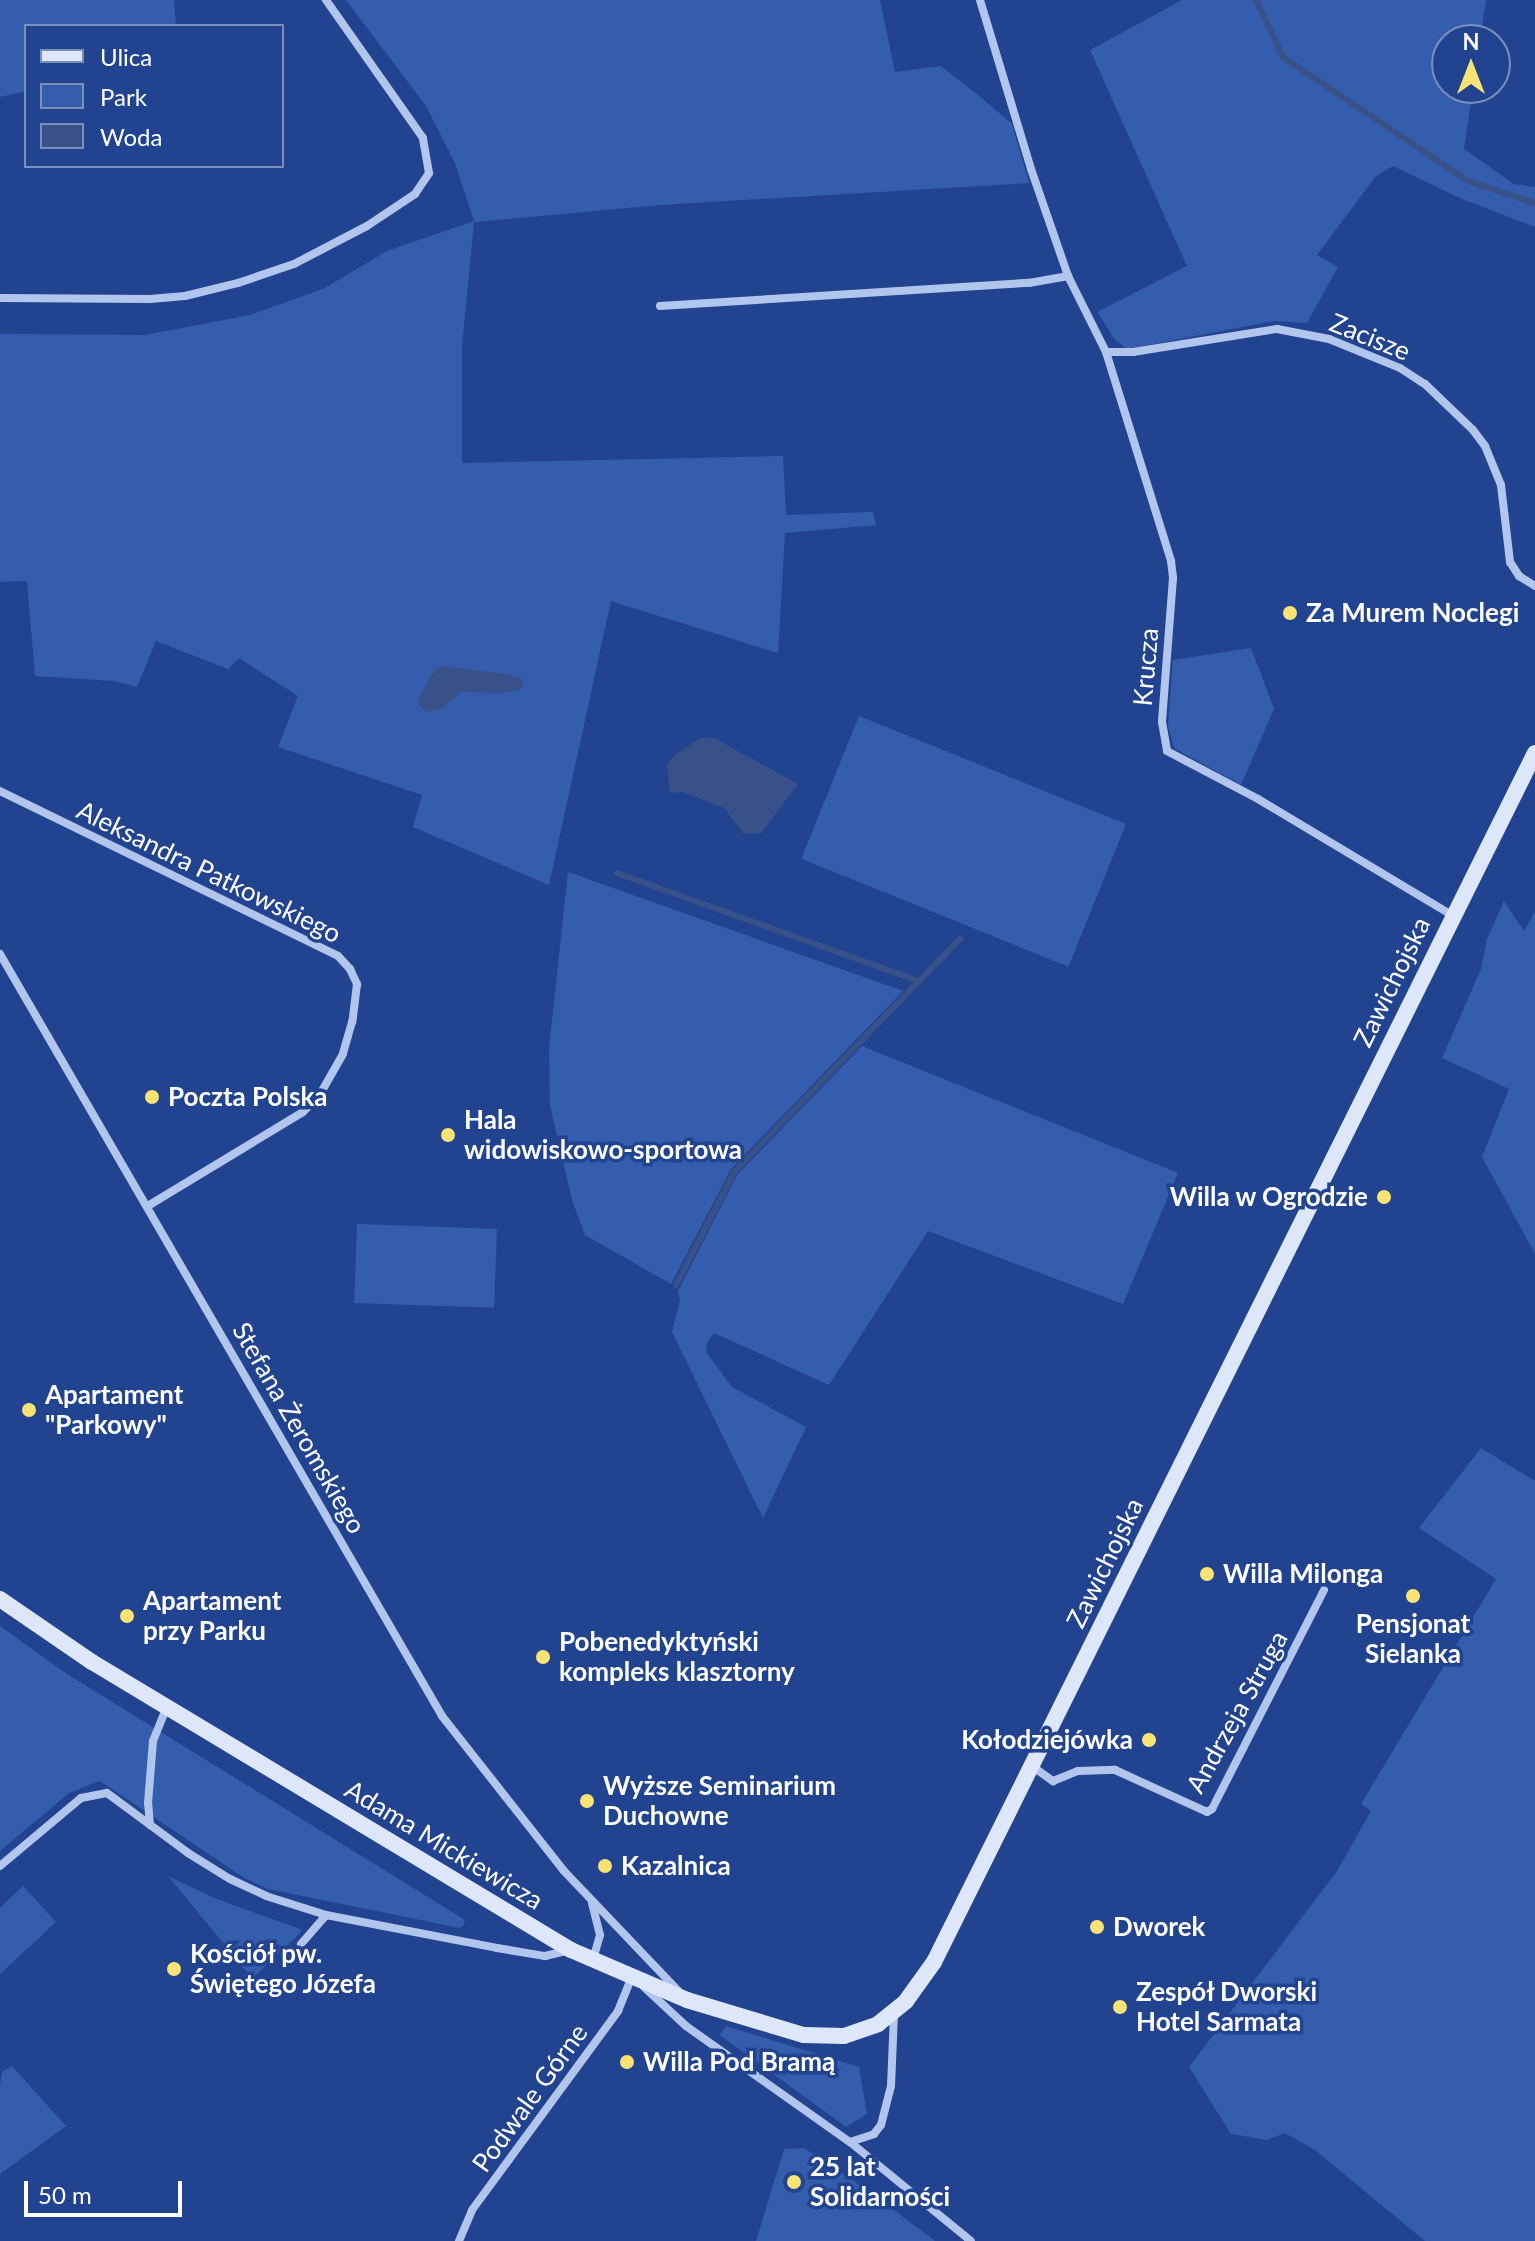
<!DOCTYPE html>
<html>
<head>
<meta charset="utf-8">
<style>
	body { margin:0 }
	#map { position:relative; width:1535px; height:2241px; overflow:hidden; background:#224490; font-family:Lato,sans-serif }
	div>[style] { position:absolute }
	.green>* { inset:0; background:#355dad; transform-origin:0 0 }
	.water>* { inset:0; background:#385289 }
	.stream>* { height:6px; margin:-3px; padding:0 3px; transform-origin:3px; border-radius:3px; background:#385289 }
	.street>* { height:8px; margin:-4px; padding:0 4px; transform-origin:4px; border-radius:4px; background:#b2c5ed }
	.secondary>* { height:16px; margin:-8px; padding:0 8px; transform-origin:8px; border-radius:8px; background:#dee7fa }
	.dots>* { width:22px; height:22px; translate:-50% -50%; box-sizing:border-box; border:4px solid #224490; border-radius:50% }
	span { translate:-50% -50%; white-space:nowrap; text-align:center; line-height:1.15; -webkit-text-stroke:7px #224490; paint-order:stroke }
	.street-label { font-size:26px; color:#fff }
	.poi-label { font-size:26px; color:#fff; font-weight:700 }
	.left { translate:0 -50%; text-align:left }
	.right { translate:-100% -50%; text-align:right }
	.legend { position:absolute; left:24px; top:24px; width:260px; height:144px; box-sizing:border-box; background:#224490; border:2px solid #7a8fbc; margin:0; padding:10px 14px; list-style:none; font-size:24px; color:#fff }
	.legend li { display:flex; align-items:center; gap:16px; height:40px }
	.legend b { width:40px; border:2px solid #7a8fbc }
	.north { position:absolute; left:1431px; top:24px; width:80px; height:80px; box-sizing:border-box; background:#224490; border:2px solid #7a8fbc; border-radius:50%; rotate:0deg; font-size:22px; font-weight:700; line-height:32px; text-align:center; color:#fff }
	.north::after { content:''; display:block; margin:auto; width:28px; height:36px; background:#f9e374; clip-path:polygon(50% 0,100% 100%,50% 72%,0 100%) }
	.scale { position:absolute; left:24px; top:2181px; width:158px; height:36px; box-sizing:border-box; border:4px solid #fff; border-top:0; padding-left:10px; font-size:24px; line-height:28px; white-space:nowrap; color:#fff; -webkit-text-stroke:6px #224490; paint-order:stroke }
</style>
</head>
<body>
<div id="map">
	<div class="green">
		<i style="clip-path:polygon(0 0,174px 0,176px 26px,26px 26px,26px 91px,0 97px)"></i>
		<i style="clip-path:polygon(346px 0,880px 0,895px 72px,941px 66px,984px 100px,1012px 124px,1029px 183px,660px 205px,474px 222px,462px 346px,462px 463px,783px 456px,786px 515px,873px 512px,876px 525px,785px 533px,778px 653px,611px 601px,549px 885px,413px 827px,422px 795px,278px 747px,298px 696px,239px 658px,228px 669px,156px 641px,137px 687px,114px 681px,35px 676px,27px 581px,0 582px,0 334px,145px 335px,250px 315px,323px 289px,387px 251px,474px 221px,455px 163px,426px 106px)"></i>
		<i style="clip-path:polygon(1182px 0,1486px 0,1480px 40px,1447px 40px,1447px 88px,1473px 88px,1464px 149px,1514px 184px,1535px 187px,1535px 227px,1462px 199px,1393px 166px,1376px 176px,1317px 255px,1338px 267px,1307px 323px,1275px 321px,1127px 349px,1115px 340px,1097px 312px,1187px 266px,1090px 50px)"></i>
		<i style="clip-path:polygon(1251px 648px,1274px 709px,1241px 785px,1174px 748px,1168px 726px,1173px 660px)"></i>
		<i style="left:859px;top:716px;width:288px;height:154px;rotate:22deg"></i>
		<i style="clip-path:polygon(568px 872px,903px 991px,731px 1169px,671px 1284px,585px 1235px,572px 1200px,550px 1105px,549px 1049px)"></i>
		<i style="clip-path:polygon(1504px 901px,1524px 931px,1535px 912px,1535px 1254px,1482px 1157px,1509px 1089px,1442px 1058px,1481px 969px,1487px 939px)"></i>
		<i style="clip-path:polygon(862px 1046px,1178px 1173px,1123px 1304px,928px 1231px,829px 1385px,714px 1333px,707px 1343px,706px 1352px,732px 1387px,806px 1427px,763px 1518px,672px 1332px,680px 1300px,678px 1291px,737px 1175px)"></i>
		<i style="left:357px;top:1224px;width:140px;height:79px;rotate:2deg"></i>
		<i style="clip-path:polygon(1481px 1448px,1535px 1481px,1535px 2241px,1425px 2241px,1315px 2150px,1285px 2133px,1267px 2140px,1231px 2134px,1189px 2067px,1337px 1871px,1371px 1811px,1361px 1804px,1496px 1579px,1419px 1528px)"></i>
		<i style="clip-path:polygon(0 1626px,67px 1674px,465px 1920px,463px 1926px,460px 1928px,268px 1889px,243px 1877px,100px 1781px,69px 1793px,0 1851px)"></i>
		<i style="clip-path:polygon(168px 1876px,214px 1898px,300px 1929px,301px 1932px,245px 1986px,239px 1980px,247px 1972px)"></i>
		<i style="clip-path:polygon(23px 1886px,56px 1922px,0 1974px,0 1908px)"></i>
		<i style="clip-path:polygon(726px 2026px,859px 2067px,867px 2114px,846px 2127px,720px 2035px)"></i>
		<i style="clip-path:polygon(12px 2066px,66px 2126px,0 2174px,0 2086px,2px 2072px)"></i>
		<i style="clip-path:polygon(804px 2148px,866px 2189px,935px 2241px,756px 2241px,784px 2149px)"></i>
	</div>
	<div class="water">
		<i style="clip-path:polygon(440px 666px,506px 674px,521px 679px,524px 684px,518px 690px,502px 693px,461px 692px,441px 709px,428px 712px,420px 708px,417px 701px,432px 674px)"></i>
		<i style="clip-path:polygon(700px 738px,714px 738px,798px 784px,761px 833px,744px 834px,724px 808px,683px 792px,670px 793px,667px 766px,674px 756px)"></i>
	</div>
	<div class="stream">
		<i style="left:1256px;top:0;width:63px;rotate:64.7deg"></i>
		<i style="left:1283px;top:57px;width:223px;rotate:33.8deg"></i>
		<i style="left:1468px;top:181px;width:71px;rotate:18.2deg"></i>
		<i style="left:617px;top:873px;width:321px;rotate:19.7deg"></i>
		<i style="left:676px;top:1285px;width:127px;rotate:-62.8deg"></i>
		<i style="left:734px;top:1172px;width:325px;rotate:-45.9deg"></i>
	</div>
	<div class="street">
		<i style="left:980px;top:0;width:177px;rotate:73.2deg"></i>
		<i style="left:1031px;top:169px;width:113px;rotate:70.9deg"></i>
		<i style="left:1068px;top:276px;width:85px;rotate:63.4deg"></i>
		<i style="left:1106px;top:352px;width:219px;rotate:72.7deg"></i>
		<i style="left:1171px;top:561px;width:17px;rotate:83deg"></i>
		<i style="left:1173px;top:578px;width:144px;rotate:94.4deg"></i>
		<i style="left:1162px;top:722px;width:29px;rotate:80deg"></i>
		<i style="left:1167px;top:751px;width:103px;rotate:27.8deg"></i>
		<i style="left:1258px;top:799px;width:226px;rotate:30.9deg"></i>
		<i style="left:0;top:298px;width:150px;rotate:0.4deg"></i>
		<i style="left:150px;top:299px;width:35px;rotate:-5deg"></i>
		<i style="left:185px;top:296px;width:55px;rotate:-13.8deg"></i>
		<i style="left:238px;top:283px;width:59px;rotate:-18.7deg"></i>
		<i style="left:294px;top:264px;width:82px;rotate:-27.5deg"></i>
		<i style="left:367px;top:226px;width:58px;rotate:-33.7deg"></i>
		<i style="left:415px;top:194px;width:25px;rotate:-56deg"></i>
		<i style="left:429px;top:173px;width:36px;rotate:-100deg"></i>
		<i style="left:423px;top:138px;width:169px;rotate:-125.1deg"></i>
		<i style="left:660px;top:306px;width:370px;rotate:-3.6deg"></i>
		<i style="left:1029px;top:283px;width:40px;rotate:-10deg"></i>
		<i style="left:1106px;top:352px;width:27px"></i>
		<i style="left:1133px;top:352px;width:146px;rotate:-9.1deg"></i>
		<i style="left:1277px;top:329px;width:53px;rotate:10.9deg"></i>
		<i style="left:1329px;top:339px;width:77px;rotate:22.2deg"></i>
		<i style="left:1400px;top:368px;width:30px;rotate:33deg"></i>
		<i style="left:1425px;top:384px;width:66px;rotate:43.8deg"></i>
		<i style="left:1473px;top:430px;width:20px;rotate:53deg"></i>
		<i style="left:1485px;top:446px;width:42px;rotate:67.7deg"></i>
		<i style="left:1501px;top:485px;width:78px;rotate:83.3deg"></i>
		<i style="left:1510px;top:562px;width:17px;rotate:57deg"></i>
		<i style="left:1519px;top:576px;width:19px;rotate:32deg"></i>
		<i style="left:0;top:791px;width:376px;rotate:26deg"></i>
		<i style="left:338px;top:956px;width:18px;rotate:47deg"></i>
		<i style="left:350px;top:969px;width:17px;rotate:65deg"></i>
		<i style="left:357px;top:984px;width:38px;rotate:97deg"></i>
		<i style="left:352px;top:1022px;width:33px;rotate:106deg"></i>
		<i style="left:343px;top:1054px;width:48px;rotate:119.7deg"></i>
		<i style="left:319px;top:1096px;width:23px;rotate:135deg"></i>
		<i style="left:303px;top:1112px;width:181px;rotate:148.8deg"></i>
		<i style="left:0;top:954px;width:881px;rotate:59.88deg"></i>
		<i style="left:442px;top:1716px;width:197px;rotate:51.8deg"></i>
		<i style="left:564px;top:1871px;width:170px;rotate:46.4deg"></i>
		<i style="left:1032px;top:1766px;width:26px;rotate:36deg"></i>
		<i style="left:1053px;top:1781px;width:27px;rotate:-22deg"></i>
		<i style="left:1078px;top:1771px;width:37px;rotate:-2deg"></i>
		<i style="left:1115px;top:1770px;width:101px;rotate:24.5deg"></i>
		<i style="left:1207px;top:1812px;width:6px;rotate:-31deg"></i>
		<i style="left:1212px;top:1809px;width:246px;rotate:-62.9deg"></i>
		<i style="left:150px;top:1825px;width:22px;rotate:-95deg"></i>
		<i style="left:148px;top:1803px;width:62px;rotate:-85.4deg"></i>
		<i style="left:153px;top:1741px;width:37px;rotate:-68deg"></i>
		<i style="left:0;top:1866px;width:106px;rotate:-40deg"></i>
		<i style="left:81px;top:1798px;width:26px;rotate:-11deg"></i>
		<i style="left:107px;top:1793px;width:101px;rotate:36.5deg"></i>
		<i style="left:188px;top:1853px;width:49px;rotate:31.8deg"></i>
		<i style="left:230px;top:1879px;width:40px;rotate:25deg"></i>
		<i style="left:266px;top:1896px;width:63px;rotate:17.6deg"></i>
		<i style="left:326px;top:1915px;width:174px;rotate:10.9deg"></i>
		<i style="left:497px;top:1948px;width:49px;rotate:9.5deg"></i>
		<i style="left:545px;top:1956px;width:27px;rotate:-13deg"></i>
		<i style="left:592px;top:1903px;width:33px;rotate:76deg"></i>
		<i style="left:600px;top:1935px;width:25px;rotate:106deg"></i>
		<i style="left:301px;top:1944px;width:38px;rotate:-49deg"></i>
		<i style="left:644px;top:1987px;width:57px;rotate:42.9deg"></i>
		<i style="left:686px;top:2026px;width:201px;rotate:35.3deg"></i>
		<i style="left:850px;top:2142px;width:156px;rotate:39.3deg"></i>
		<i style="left:850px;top:2142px;width:25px;rotate:-18deg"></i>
		<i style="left:874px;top:2134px;width:11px;rotate:-52deg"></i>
		<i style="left:881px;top:2125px;width:40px;rotate:-75.6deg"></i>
		<i style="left:891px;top:2086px;width:72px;rotate:-87.6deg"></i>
		<i style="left:459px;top:2241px;width:34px;rotate:-67deg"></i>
		<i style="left:472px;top:2210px;width:247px;rotate:-53.7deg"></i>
		<i style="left:618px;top:2011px;width:35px;rotate:-68deg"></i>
	</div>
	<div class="secondary">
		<i style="left:0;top:1599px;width:112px;rotate:34.4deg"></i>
		<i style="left:92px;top:1662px;width:559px;rotate:31.02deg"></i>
		<i style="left:571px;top:1950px;width:126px;rotate:23.3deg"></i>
		<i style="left:687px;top:2000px;width:122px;rotate:16.7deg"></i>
		<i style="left:804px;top:2035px;width:40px;rotate:1.4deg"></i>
		<i style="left:844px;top:2036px;width:36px;rotate:-19deg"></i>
		<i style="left:878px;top:2024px;width:36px;rotate:-39deg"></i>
		<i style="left:906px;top:2001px;width:48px;rotate:-54.3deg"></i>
		<i style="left:934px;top:1962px;width:1350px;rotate:-63.57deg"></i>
	</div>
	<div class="dots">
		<i style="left:1290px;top:613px;background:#f9e374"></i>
		<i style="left:152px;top:1097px;background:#f9e374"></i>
		<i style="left:448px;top:1135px;background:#f9e374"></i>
		<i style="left:1384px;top:1197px;background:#f9e374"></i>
		<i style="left:29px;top:1410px;background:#f9e374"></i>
		<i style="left:1207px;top:1574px;background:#f9e374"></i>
		<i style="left:1413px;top:1596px;background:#f9e374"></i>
		<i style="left:127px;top:1616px;background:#f9e374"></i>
		<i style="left:543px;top:1657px;background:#f9e374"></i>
		<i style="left:1149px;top:1740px;background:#f9e374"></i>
		<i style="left:587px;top:1801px;background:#f9e374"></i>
		<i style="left:605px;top:1866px;background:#f9e374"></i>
		<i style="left:1097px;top:1927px;background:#f9e374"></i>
		<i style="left:174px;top:1969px;background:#f9e374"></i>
		<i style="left:1120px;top:2007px;background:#f9e374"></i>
		<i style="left:627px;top:2062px;background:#f9e374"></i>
		<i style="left:794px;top:2182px;background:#f9e374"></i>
	</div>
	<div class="street-label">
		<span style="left:1370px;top:337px;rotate:22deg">Zacisze</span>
		<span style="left:1146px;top:667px;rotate:-85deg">Krucza</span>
		<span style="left:209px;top:872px;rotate:26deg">Aleksandra Patkowskiego</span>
		<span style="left:1392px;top:982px;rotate:-64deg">Zawichojska</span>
		<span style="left:299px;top:1428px;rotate:60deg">Stefana Żeromskiego</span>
		<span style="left:1105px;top:1563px;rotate:-64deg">Zawichojska</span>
		<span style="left:1237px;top:1712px;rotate:-61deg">Andrzeja Struga</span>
		<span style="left:444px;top:1845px;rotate:31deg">Adama Mickiewicza</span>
		<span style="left:530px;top:2098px;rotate:-54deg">Podwale Górne</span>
	</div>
	<div class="poi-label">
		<span class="left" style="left:1306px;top:613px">Za Murem Noclegi</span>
		<span class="left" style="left:168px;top:1097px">Poczta Polska</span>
		<span class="left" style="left:464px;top:1135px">Hala<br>widowiskowo-sportowa</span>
		<span class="right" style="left:1368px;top:1197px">Willa w Ogrodzie</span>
		<span class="left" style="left:45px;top:1410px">Apartament<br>"Parkowy"</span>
		<span class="left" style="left:1223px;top:1574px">Willa Milonga</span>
		<span class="left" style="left:143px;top:1616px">Apartament<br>przy Parku</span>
		<span style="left:1413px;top:1639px">Pensjonat<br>Sielanka</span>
		<span class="left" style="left:559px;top:1657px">Pobenedyktyński<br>kompleks klasztorny</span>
		<span class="right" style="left:1133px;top:1740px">Kołodziejówka</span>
		<span class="left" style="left:603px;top:1801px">Wyższe Seminarium<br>Duchowne</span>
		<span class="left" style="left:621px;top:1866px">Kazalnica</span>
		<span class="left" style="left:1113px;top:1927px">Dworek</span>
		<span class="left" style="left:190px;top:1969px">Kościół pw.<br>Świętego Józefa</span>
		<span class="left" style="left:1136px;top:2007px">Zespół Dworski<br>Hotel Sarmata</span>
		<span class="left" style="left:643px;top:2062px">Willa Pod Bramą</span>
		<span class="left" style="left:810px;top:2182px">25 lat<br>Solidarności</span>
	</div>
	<ul class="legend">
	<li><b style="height:10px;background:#dee7fa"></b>Ulica</li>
	<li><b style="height:22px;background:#355dad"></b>Park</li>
	<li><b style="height:22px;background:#385289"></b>Woda</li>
	</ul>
	<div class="north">N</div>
	<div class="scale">50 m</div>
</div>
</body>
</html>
